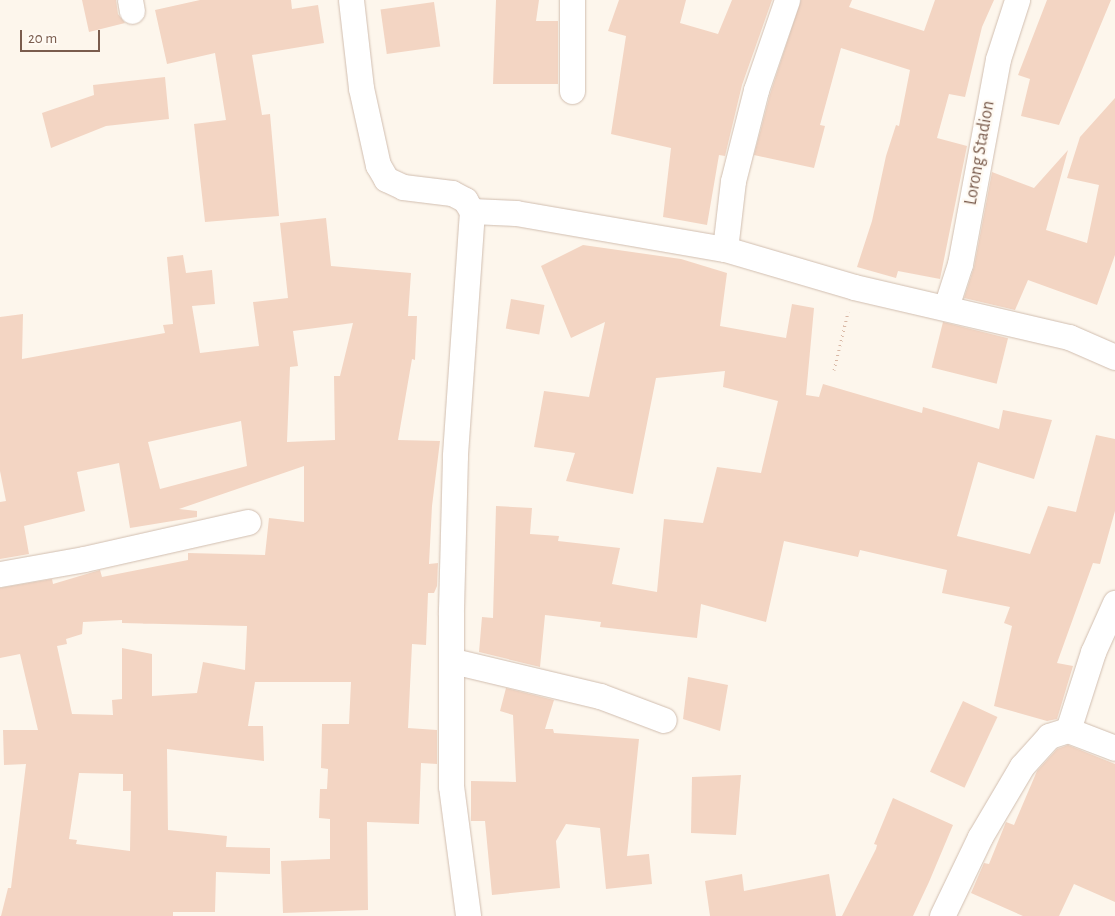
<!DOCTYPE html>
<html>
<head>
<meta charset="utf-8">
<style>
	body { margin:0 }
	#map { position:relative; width:1115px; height:916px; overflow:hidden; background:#fdf6ec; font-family:"Alegreya Sans",sans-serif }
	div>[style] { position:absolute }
	.building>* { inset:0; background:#f3d5c3; transform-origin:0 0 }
	.path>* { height:3px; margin-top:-1.5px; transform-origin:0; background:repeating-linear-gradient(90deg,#d9b8a5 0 1px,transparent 0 5px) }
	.roads { filter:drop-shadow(0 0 1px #d1beb0) drop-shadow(0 0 1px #d1beb0) }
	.minor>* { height:25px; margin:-12.5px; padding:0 12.5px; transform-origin:12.5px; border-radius:12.5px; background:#fff }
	span { translate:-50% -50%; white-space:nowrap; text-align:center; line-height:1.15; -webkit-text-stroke:4.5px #fffaf3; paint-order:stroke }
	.street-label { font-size:18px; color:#7a5c4d }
	.scale { position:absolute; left:20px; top:30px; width:80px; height:22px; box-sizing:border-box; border:2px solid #7a5c4d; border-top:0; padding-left:6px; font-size:15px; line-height:18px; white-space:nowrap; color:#7a5c4d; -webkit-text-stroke:4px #fffaf3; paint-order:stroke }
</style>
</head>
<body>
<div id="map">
	<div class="building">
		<i style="clip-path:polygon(82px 0,116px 0,118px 14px,125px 23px,89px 32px)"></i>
		<i style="clip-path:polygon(200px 0,291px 0,292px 9px,318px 5px,324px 43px,252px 55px,262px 115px,270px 114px,279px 216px,205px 222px,194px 124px,226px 120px,215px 53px,167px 64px,155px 10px)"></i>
		<i style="clip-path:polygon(496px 0,539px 0,536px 21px,558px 21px,558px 84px,493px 84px)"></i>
		<i style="clip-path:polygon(619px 0,686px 0,680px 23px,718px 34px,732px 0,772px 0,742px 85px,725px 156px,719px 155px,707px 225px,663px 217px,671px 148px,611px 134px,626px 36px,608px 31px)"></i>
		<i style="clip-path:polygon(801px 0,852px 0,849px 7px,924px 31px,935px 0,994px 0,982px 27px,965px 97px,949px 94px,937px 138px,967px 146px,940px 279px,898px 271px,896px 278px,857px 267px,872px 221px,886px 156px,896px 125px,899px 126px,910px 70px,841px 48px,820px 125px,825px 126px,814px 168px,754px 155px,770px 94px)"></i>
		<i style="clip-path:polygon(1047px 0,1111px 0,1059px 125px,1021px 116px,1030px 79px,1018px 75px)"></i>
		<i style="left:434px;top:2px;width:45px;height:54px;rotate:82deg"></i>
		<i style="clip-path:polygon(165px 77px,169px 119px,106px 126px,51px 148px,42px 113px,94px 95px,93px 85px)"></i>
		<i style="clip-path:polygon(1115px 98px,1115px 255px,1097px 305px,1028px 280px,1015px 310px,964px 298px,974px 267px,992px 172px,1034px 188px,1068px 150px,1046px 230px,1087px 243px,1099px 185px,1067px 178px,1080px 137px)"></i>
		<i style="clip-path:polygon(evenodd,326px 218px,331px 266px,411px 273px,408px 316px,417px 316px,415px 360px,412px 359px,398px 440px,440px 441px,432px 506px,429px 564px,438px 563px,437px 586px,434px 593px,428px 593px,426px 645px,412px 644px,408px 728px,437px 730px,437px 764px,421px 763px,419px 824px,367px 822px,368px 910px,283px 913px,281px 861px,330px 859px,330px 819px,319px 818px,320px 789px,327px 789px,328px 769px,321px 768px,322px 724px,349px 724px,351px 682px,255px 682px,248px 726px,263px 726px,264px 761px,167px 749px,168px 830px,227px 836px,226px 847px,270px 848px,270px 874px,216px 872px,215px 912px,173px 912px,173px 916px,1px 916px,8px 888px,11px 888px,26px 764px,4px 765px,3px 730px,38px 730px,20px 654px,0 658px,0 588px,52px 579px,53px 584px,100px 570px,102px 577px,188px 560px,188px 553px,265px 555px,269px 518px,304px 522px,304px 466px,179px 509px,197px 511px,197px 517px,130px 528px,119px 463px,77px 472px,85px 511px,24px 526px,29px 554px,0 559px,0 502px,6px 501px,0 471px,0 317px,23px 314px,22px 359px,165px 333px,163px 325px,173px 324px,167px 257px,183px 255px,186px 273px,212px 270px,215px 304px,192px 306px,200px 353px,259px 346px,253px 302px,288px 298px,280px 223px,326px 218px,353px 323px,340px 376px,334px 376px,335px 440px,287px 442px,290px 367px,298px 366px,293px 331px,353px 323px,326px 218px,241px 421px,247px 466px,160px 489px,148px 442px,241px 421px,326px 218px,122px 620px,122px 623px,247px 626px,245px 670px,203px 662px,197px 693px,152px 696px,152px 654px,122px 648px,122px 699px,112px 700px,113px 715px,72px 714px,57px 646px,67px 644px,66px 639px,82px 634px,83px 622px,122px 620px,326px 218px,79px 773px,123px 774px,123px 791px,131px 791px,130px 851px,76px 844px,77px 840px,69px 839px,79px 773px)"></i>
		<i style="clip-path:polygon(583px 245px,681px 259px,727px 273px,720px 326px,786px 338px,792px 304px,814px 308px,806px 395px,819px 397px,823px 384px,922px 413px,923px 407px,999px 429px,1003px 410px,1052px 420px,1034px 479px,978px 462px,957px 536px,1030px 554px,1048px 506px,1076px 512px,1096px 435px,1115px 439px,1115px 511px,1100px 564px,1093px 563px,1057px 663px,1073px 666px,1057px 719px,1047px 721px,994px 706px,1012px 626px,1004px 623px,1010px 607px,942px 593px,947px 570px,860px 550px,858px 557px,784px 541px,766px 622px,701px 604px,697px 638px,600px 627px,601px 622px,545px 615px,540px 667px,479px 652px,482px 617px,493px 618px,496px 506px,532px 508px,530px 534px,559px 536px,558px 541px,620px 548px,612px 584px,657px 592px,664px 519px,703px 523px,717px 467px,761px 473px,778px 401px,723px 387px,725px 371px,656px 378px,633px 494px,566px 481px,575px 453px,534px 447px,544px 391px,589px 397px,605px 322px,571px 338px,541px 266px)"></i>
		<i style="left:511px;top:299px;width:34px;height:30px;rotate:10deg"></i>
		<i style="left:943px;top:322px;width:67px;height:47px;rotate:14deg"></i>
		<i style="clip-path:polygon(688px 677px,728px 685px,720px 731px,683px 719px)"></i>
		<i style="clip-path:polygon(506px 688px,554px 700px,545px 729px,553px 729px,554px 733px,639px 739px,627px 856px,649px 854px,652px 884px,606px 889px,600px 828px,566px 824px,556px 841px,560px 888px,492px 895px,485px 821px,471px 821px,471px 781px,516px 782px,513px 715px,500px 711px)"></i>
		<i style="left:963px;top:701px;width:38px;height:78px;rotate:25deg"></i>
		<i style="clip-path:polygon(1068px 745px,1115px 764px,1115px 902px,1074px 884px,1059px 916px,1023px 916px,971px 893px,984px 863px,989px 864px,1006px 822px,1014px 825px,1037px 771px,1057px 749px)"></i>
		<i style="clip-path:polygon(741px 775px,736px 835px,691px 833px,692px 777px)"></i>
		<i style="clip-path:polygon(893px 798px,953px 825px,929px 882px,913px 916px,842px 916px,876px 849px,877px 845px,874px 844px)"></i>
		<i style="clip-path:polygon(742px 874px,744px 891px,829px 874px,836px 916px,710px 916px,705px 881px)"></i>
	</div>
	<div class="path">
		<i style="left:834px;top:370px;width:60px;rotate:-76.4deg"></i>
	</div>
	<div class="roads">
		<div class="minor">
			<i style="left:130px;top:0;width:11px;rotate:80deg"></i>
			<i style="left:351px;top:0;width:89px;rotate:83.5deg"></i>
			<i style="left:361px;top:88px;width:79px;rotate:77.6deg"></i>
			<i style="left:378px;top:165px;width:16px;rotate:60deg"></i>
			<i style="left:386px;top:179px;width:19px;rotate:25deg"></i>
			<i style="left:403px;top:187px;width:49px;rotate:7deg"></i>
			<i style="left:452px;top:193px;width:15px;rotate:28deg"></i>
			<i style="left:465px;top:200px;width:13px;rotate:58deg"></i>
			<i style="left:472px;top:211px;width:246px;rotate:94deg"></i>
			<i style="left:455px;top:456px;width:158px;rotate:91.5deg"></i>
			<i style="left:451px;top:614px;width:172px;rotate:90deg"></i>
			<i style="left:451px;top:786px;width:131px;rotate:82.5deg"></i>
			<i style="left:572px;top:91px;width:91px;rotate:-90deg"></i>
			<i style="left:472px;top:211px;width:44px;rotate:2.6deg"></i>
			<i style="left:516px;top:213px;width:212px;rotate:9.8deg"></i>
			<i style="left:725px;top:249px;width:134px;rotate:16.4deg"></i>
			<i style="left:854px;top:287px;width:221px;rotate:13.1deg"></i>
			<i style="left:1069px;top:337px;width:50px;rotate:23.5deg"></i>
			<i style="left:725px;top:249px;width:68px;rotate:-83.3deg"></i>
			<i style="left:733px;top:181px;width:94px;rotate:-75.8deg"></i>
			<i style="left:756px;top:90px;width:95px;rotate:-71deg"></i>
			<i style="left:946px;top:307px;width:45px;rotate:-72deg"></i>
			<i style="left:960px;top:264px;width:208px;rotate:-79.5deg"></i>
			<i style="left:998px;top:59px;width:62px;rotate:-72.1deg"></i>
			<i style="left:0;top:574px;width:85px;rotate:-10.1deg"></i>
			<i style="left:84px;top:559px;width:168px;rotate:-12.7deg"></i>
			<i style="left:453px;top:661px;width:151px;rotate:13.4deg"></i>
			<i style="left:600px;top:696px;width:68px;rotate:20.6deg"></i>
			<i style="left:1068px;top:730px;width:50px;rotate:21deg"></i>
			<i style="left:942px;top:916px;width:88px;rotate:-64.3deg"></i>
			<i style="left:980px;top:837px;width:82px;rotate:-59.4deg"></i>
			<i style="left:1022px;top:766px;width:40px;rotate:-48deg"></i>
			<i style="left:1049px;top:736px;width:20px;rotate:-18deg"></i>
			<i style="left:1068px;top:730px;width:82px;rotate:-72.2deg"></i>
			<i style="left:1093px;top:652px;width:54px;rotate:-65.8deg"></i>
		</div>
	</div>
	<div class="street-label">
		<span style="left:980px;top:153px;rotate:-80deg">Lorong Stadion</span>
	</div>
	<div class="scale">20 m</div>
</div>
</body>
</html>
